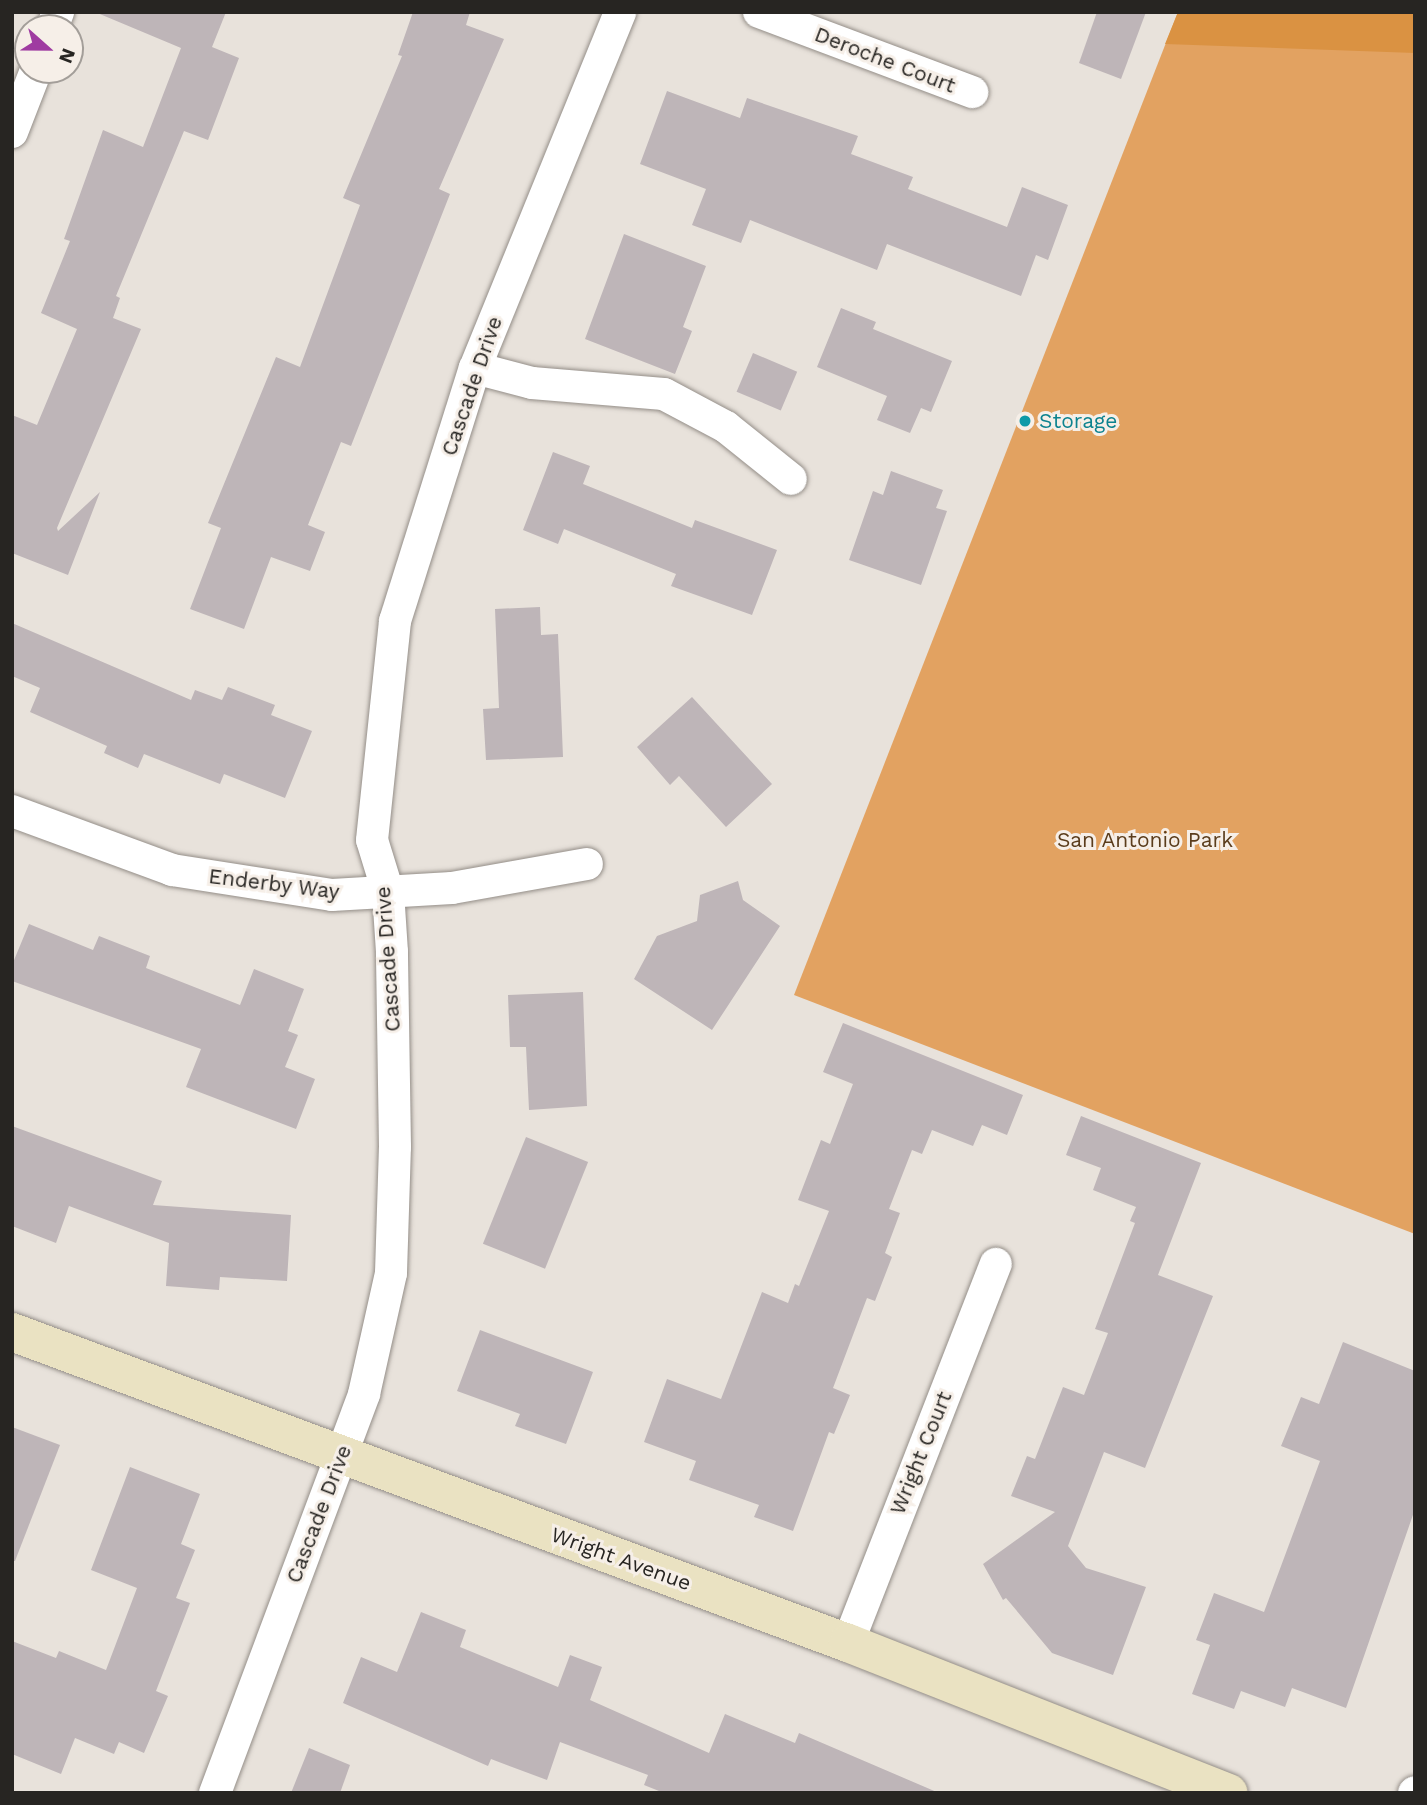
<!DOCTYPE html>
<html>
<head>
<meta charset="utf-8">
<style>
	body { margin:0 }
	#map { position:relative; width:1427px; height:1805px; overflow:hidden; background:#e8e2db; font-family:"Work Sans",sans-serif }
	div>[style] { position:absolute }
	.green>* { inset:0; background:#e2a261 }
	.forest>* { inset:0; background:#da9242 }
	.building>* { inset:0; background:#beb5b8; transform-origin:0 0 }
	.roads { filter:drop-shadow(0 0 2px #948e88) drop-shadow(0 0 2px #948e88) }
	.street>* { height:32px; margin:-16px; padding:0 16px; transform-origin:16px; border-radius:16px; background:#fff }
	.secondary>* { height:38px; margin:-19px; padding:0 19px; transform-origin:19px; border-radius:19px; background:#eae2c2 }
	.dots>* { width:19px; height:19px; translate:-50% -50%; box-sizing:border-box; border:4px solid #f6efe8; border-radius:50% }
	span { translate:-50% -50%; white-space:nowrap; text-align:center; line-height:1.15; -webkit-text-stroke:6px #f6efe8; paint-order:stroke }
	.street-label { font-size:21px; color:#272522 }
	.culture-label { font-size:21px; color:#0d838f }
	.left { translate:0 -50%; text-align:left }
	.park-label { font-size:21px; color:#5b3d1c }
	.frame { position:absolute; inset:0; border:14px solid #272522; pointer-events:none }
	.north { position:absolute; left:14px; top:14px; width:70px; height:70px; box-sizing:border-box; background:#f6efe8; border:2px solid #a39e99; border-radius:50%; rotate:111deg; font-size:19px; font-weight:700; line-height:28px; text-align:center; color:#272522 }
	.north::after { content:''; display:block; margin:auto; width:24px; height:32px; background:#9f3ba1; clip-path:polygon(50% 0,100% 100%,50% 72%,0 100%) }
</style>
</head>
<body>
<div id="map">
	<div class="green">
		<i style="clip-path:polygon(1178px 12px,1415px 12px,1415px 1234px,794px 995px)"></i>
	</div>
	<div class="forest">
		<i style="clip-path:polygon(1178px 12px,1415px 12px,1415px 53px,1165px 44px)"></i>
	</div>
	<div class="building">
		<i style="clip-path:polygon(95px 12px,226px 12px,212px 47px,239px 58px,208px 140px,184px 131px,116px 296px,120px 298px,113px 318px,141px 329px,57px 528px,58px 531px,100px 492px,68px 575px,12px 553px,12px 415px,37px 425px,77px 329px,41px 313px,70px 241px,64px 239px,103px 130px,143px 147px,181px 48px)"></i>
		<i style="clip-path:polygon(413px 12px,470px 12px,466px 25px,504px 39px,439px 189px,450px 194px,351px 446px,341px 442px,308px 525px,325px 532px,310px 571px,271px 557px,244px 629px,190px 609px,221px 528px,208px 523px,276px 357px,300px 367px,360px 205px,343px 198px,402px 56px,398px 55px)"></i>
		<i style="clip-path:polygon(1097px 12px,1146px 12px,1121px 79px,1079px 63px)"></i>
		<i style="clip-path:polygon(667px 91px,740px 118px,747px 98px,858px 136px,851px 154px,913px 177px,908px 189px,1007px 227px,1022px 187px,1068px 205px,1048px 260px,1036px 255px,1021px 296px,887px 244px,877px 270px,750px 220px,741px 243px,692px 225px,706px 189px,640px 164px)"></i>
		<i style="clip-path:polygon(624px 234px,706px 266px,683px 327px,692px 331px,675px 374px,585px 339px)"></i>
		<i style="clip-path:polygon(841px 308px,876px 322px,873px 329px,952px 361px,931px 412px,921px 408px,910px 433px,877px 420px,887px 396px,817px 367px)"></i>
		<i style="left:753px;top:353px;width:48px;height:42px;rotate:23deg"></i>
		<i style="clip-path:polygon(553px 452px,590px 466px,583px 484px,692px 528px,695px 520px,777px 550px,752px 615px,671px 586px,676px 574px,564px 529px,558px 544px,523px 530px)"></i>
		<i style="clip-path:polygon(891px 471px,943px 490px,936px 508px,947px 511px,921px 585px,849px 560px,873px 491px,883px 495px)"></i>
		<i style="clip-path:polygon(540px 607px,541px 635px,558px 634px,563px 757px,486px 760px,483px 709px,499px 708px,495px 609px)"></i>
		<i style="clip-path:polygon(12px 623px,191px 700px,195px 690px,222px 700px,228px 687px,275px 705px,271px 715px,312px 731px,285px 798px,224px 774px,220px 784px,144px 754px,138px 768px,104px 753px,107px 746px,30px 712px,40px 688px,12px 676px)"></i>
		<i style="clip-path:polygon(692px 697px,772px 784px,726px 827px,679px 776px,670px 785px,637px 747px)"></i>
		<i style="clip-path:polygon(738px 881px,743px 900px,780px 926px,712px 1030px,634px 979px,657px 936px,697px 921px,700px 895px)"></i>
		<i style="clip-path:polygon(29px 924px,93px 950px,99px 936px,150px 956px,146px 968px,240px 1005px,254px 969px,304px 989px,288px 1031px,298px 1035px,285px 1067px,315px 1079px,296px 1129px,186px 1087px,201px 1049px,12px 981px,12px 965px)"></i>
		<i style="clip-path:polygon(583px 992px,587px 1106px,529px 1110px,526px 1047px,510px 1047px,508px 995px)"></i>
		<i style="clip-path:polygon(843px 1023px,1023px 1095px,1007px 1135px,982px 1125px,973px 1146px,932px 1130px,922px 1154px,912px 1150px,889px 1209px,900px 1213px,885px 1253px,892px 1257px,875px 1301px,867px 1298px,833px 1388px,850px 1395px,834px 1434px,829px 1432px,793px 1531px,754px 1517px,759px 1505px,689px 1480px,696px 1461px,644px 1442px,667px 1379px,721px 1399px,762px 1292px,788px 1303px,795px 1284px,799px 1286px,829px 1211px,798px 1200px,821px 1140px,830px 1144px,853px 1084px,823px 1072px)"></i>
		<i style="clip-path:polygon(1081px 1116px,1201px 1163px,1158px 1275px,1213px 1296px,1145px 1468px,1104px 1452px,1068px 1546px,1086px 1568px,1146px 1587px,1113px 1675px,1052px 1653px,1006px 1598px,1003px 1600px,983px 1564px,1055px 1512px,1011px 1496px,1027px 1456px,1035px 1459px,1063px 1387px,1084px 1395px,1108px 1333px,1095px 1329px,1135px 1223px,1130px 1221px,1136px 1207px,1093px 1190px,1101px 1168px,1066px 1155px)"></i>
		<i style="clip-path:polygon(12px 1126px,162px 1181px,153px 1205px,291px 1215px,287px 1281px,220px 1277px,219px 1290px,166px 1286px,169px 1243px,69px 1206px,56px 1243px,12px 1226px)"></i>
		<i style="left:526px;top:1137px;width:67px;height:115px;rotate:22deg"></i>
		<i style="clip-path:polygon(480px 1330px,593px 1372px,566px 1444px,515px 1426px,520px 1414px,457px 1391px)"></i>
		<i style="clip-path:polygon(1343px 1342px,1415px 1371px,1415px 1509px,1346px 1708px,1292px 1688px,1285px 1707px,1241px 1691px,1234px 1709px,1192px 1694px,1210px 1645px,1196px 1640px,1214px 1593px,1264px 1612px,1320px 1461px,1281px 1446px,1301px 1397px,1319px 1404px)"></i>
		<i style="clip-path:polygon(12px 1427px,60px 1445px,15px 1561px,12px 1561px)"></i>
		<i style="clip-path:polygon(130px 1467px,200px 1494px,181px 1544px,195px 1550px,176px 1598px,190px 1603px,156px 1691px,168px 1696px,144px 1753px,119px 1742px,114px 1754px,75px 1738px,61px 1774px,12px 1754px,12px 1641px,56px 1658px,59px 1651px,106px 1670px,137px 1588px,91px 1570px)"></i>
		<i style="clip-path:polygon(421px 1612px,466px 1630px,460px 1647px,558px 1687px,570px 1655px,602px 1667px,590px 1700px,709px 1753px,725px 1714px,795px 1743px,799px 1733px,939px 1793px,664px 1793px,644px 1785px,648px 1775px,560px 1742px,547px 1780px,491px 1759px,488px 1766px,343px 1703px,361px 1657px,397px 1672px)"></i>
		<i style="clip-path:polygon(309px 1748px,350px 1765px,340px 1793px,291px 1793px)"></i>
	</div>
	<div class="roads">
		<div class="street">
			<i style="left:759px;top:12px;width:228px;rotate:20.6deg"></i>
			<i style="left:52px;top:28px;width:17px;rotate:-69deg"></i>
			<i style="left:12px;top:132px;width:66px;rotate:-68.8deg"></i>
			<i style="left:475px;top:368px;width:59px;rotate:14.7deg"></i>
			<i style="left:532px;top:383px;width:132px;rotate:4.8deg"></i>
			<i style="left:664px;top:394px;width:70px;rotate:28deg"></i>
			<i style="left:726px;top:427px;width:83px;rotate:38.7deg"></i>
			<i style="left:12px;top:811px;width:171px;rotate:20.2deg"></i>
			<i style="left:172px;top:870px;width:162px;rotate:8.9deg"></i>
			<i style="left:332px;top:895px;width:120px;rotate:-3.3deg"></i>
			<i style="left:452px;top:888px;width:137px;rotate:-10.1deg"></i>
			<i style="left:848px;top:1643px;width:407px;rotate:-68.7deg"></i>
			<i style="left:215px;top:1793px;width:426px;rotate:-69.5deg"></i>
			<i style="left:364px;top:1394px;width:124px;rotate:-77.4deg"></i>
			<i style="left:391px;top:1273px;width:126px;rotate:-88.2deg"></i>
			<i style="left:395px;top:1147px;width:195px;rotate:-90.9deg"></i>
			<i style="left:392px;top:952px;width:60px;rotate:-93.8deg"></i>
			<i style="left:388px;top:892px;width:54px;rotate:-107.1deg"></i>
			<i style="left:372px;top:840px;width:220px;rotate:-84deg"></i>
			<i style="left:395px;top:621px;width:265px;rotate:-72.5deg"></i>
			<i style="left:475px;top:368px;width:384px;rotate:-67.8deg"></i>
			<i style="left:1414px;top:1793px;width:1px;rotate:-45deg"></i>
		</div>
		<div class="secondary">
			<i style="left:12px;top:1332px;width:892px;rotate:20.41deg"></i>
			<i style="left:848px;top:1643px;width:409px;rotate:21.5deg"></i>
		</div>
	</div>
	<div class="dots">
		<i style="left:1025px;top:421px;background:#0f9aa8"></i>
	</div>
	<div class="street-label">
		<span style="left:885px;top:60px;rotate:21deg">Deroche Court</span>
		<span style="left:472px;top:386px;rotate:-71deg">Cascade Drive</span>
		<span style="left:274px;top:884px;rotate:7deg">Enderby Way</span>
		<span style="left:388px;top:959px;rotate:-94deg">Cascade Drive</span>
		<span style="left:921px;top:1453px;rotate:-68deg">Wright Court</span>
		<span style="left:319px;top:1514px;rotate:-69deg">Cascade Drive</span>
		<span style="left:621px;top:1559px;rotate:20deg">Wright Avenue</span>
	</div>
	<div class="culture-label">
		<span class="left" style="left:1039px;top:421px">Storage</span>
	</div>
	<div class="park-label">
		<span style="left:1145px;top:840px">San Antonio Park</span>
	</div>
	<div class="frame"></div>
	<div class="north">N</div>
</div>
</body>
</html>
